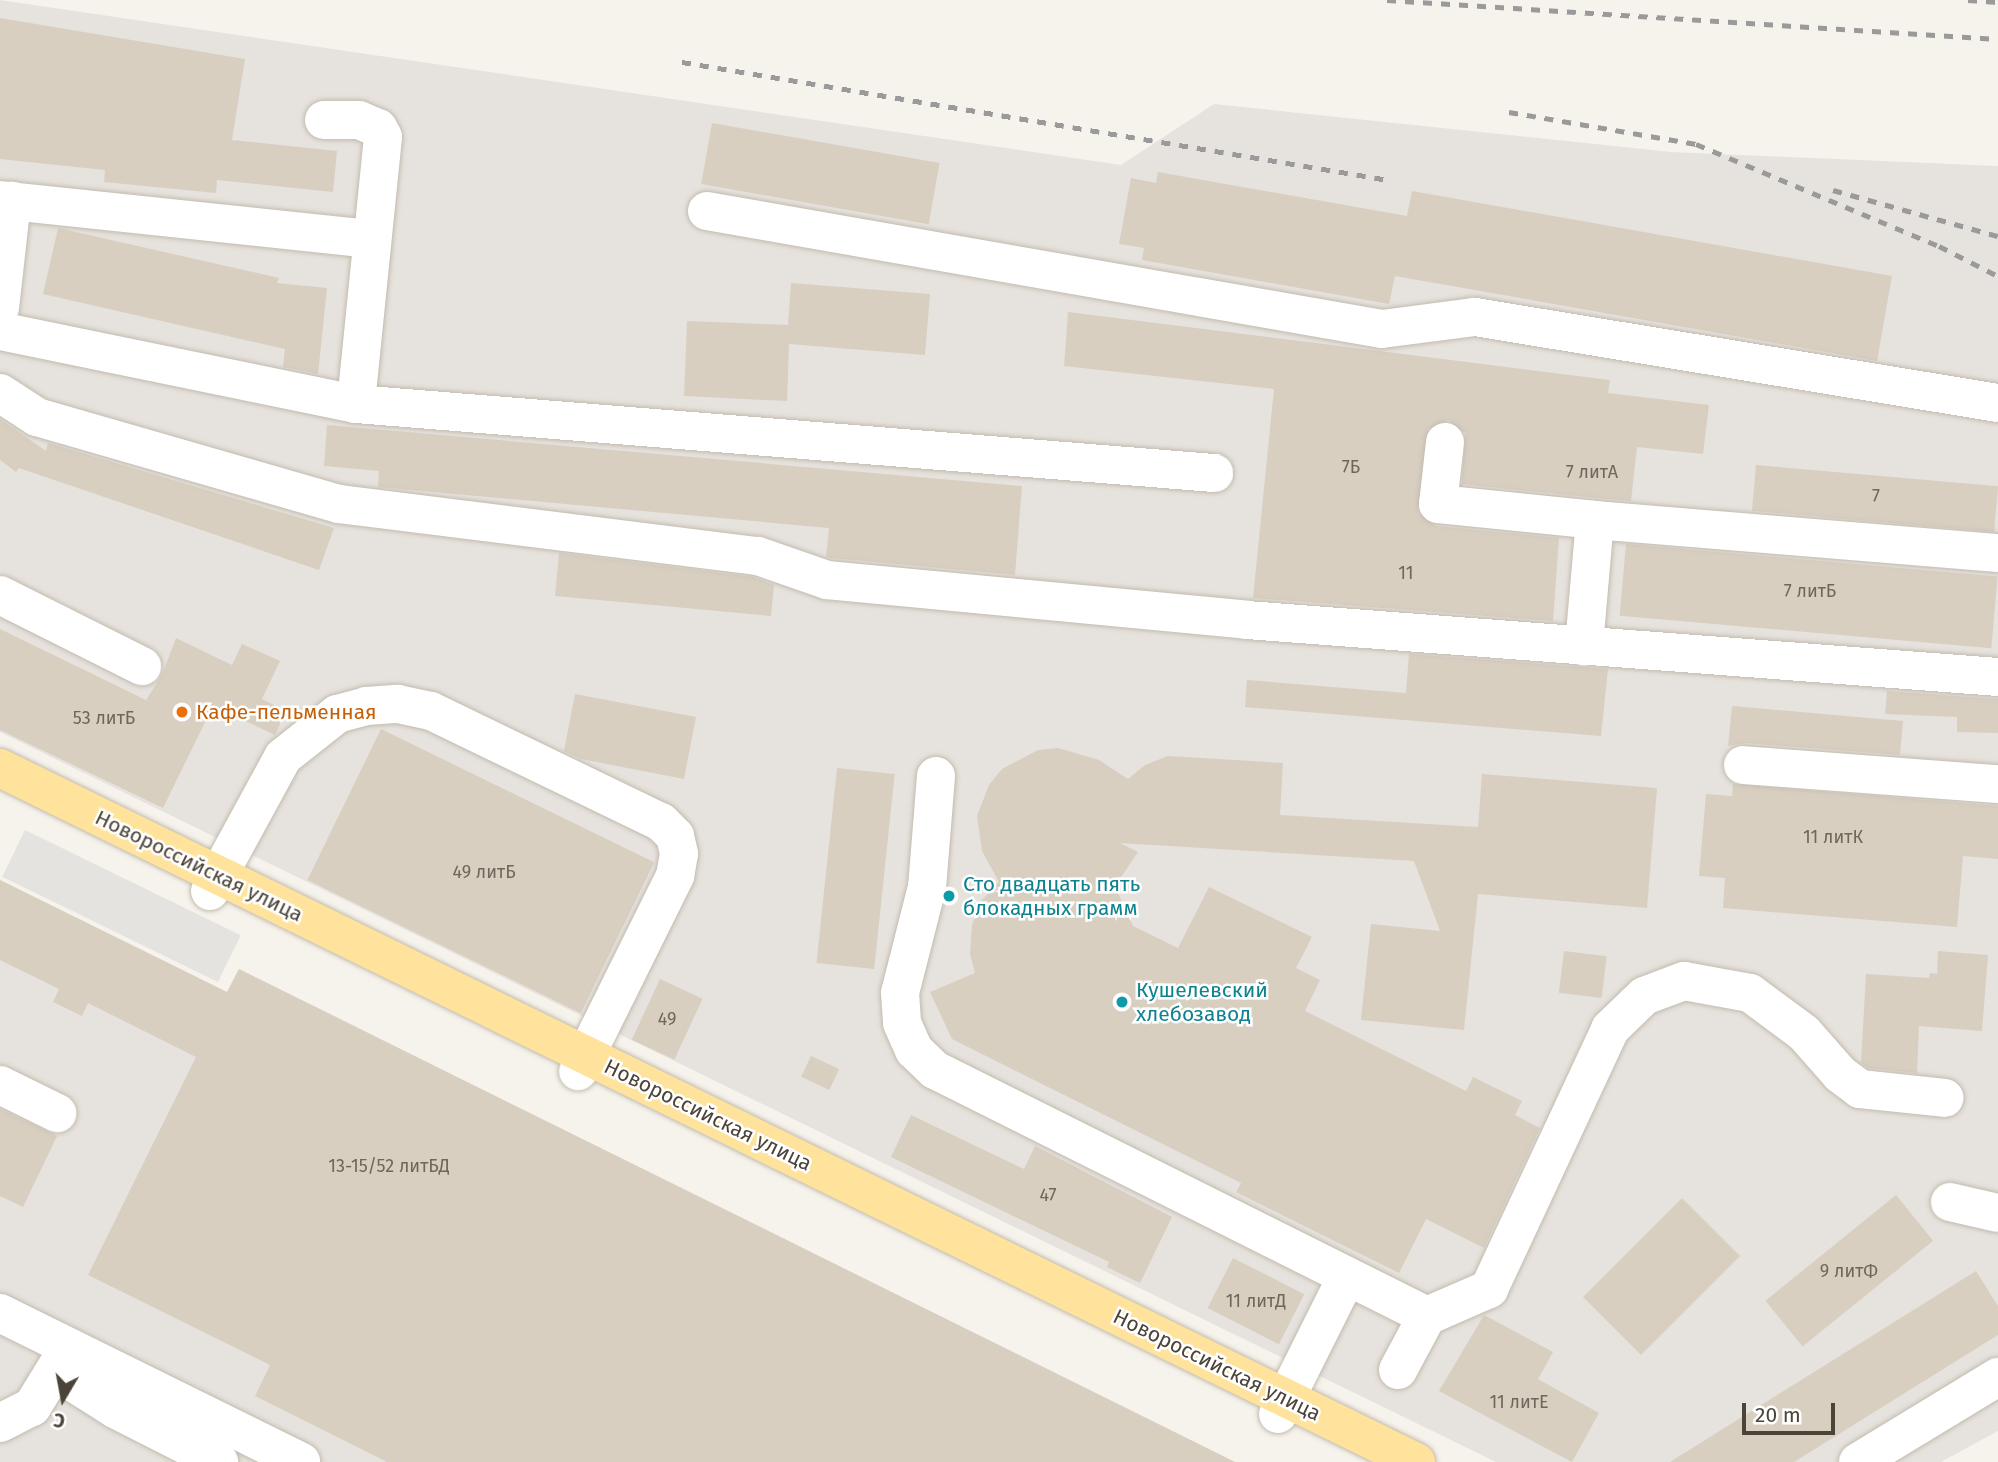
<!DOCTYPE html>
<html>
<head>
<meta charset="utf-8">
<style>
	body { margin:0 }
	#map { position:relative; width:1998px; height:1462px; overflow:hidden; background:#f6f3ec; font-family:"Fira Sans",sans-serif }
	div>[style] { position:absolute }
	.industrial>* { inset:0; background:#e6e2dd }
	.parking>* { inset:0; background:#e5e3e0; transform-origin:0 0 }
	.building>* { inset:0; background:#d8cfc1; transform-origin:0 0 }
	.roads { filter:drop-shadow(0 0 2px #c2bbae) drop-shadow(0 0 2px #c2bbae) }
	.minor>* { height:38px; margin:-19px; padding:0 19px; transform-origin:19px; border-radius:19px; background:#fff }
	.major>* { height:38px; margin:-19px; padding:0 19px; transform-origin:19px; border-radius:19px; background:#ffe39c }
	.rail>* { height:5px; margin-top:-2.5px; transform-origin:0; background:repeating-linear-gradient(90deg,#9a9a9a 0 9px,transparent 0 18px) }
	.dots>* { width:19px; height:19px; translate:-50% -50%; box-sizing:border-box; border:4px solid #fff; border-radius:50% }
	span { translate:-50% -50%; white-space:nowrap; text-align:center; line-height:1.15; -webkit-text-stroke:5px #fff; paint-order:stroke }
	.number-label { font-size:18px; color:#6e675b }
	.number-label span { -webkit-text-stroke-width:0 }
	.food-label { font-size:21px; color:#c56008 }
	.left { translate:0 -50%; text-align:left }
	.street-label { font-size:21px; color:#4b4439 }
	.culture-label { font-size:21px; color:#0d838f }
	.north { position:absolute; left:28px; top:1364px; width:70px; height:70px; -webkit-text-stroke:5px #fff; paint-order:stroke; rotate:190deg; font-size:19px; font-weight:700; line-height:28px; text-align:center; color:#4b4439 }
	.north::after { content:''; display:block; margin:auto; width:24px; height:32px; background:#4b4439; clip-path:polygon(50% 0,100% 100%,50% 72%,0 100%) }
	.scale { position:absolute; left:1742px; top:1403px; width:93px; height:32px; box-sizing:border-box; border:4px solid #4b4439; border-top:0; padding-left:9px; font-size:21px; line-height:24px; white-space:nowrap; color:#4b4439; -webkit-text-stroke:5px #fff; paint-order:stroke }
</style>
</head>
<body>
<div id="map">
	<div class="industrial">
		<i style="clip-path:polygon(0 0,1121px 165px,1214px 104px,1671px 152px,1998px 166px,1998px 1431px,1941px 1462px,1496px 1462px,0 732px)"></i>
		<i style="clip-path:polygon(0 880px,227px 992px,239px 969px,1235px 1462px,0 1462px)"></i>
	</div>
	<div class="parking">
		<i style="left:25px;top:830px;width:240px;height:52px;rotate:26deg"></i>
	</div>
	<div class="building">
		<i style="clip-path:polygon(0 18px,245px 59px,232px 140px,337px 151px,333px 192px,217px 180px,216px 193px,104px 182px,105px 170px,0 159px)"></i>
		<i style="left:712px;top:123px;width:231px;height:62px;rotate:10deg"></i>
		<i style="clip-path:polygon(1158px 172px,1407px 216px,1412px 191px,1892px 276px,1877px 361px,1395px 276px,1389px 304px,1142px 260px,1144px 248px,1119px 244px,1131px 178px,1156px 183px)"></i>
		<i style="clip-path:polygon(58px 228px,279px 278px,277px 283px,327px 288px,318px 374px,283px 367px,285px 349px,43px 294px)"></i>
		<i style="clip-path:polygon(791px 283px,930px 294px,925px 355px,789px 344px,787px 401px,684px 396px,687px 321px,788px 325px)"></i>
		<i style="clip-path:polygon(1068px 312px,1610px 380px,1608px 393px,1709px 405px,1703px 454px,1637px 447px,1631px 501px,1597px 498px,1462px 484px,1465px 433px,1448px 420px,1428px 429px,1418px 513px,1436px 526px,1559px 538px,1553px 621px,1253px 598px,1274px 389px,1064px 366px)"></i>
		<i style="clip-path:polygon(0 419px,46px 451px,48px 443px,334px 528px,319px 570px,19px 468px,16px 472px,0 460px)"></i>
		<i style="clip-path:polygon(327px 425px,1022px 486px,1015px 575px,832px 558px,826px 557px,829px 528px,378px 487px,379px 471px,324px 466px)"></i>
		<i style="left:1756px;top:465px;width:243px;height:46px;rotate:5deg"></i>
		<i style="left:1626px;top:544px;width:373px;height:72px;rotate:5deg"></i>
		<i style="clip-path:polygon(559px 553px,753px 577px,774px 585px,771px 616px,555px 596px)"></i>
		<i style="clip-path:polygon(0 629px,146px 700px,162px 675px,176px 638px,232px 665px,242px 644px,280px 661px,262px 699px,286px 711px,275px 735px,213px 706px,163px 808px,0 730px)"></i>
		<i style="clip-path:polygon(1409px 654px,1608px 669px,1601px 736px,1245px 707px,1247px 680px,1406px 693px)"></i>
		<i style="clip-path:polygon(1887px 691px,1998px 699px,1998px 733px,1957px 732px,1957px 717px,1885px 714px)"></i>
		<i style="clip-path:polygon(575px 694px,696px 717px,684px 779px,581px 759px,564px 751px)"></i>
		<i style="clip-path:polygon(1732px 706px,1903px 721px,1900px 755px,1745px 743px,1728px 746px)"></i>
		<i style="left:381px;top:729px;width:304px;height:168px;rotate:26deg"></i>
		<i style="clip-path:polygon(1058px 748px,1099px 760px,1128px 779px,1145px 765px,1168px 756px,1283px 763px,1280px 815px,1478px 827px,1482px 774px,1657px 788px,1647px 908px,1478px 894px,1464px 1030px,1361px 1020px,1371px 924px,1440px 931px,1414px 861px,1120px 843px,1138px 852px,1115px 886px,1133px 926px,1178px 948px,1209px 887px,1312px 937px,1296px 968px,1320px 980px,1305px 1011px,1466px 1091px,1473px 1077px,1522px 1101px,1515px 1115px,1540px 1128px,1484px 1248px,1426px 1219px,1399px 1273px,1236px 1192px,1241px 1183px,952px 1039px,930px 992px,975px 973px,970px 954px,972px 925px,981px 901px,999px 882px,982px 851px,977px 816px,989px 785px,1002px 769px,1038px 750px)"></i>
		<i style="left:837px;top:768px;width:58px;height:196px;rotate:6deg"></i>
		<i style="clip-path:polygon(1733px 784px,1998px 806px,1998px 859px,1963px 856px,1957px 927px,1723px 908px,1725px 878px,1699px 876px,1706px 794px,1732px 796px)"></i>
		<i style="clip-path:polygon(0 880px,227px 992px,239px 969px,1235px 1462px,387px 1462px,255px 1396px,270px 1365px,88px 1275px,196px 1057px,88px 1003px,82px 1016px,53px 1002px,59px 989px,0 960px)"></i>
		<i style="left:1564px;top:951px;width:43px;height:42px;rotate:7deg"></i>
		<i style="clip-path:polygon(1938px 951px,1988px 955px,1982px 1031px,1919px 1026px,1917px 1073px,1868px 1068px,1861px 1063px,1866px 974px,1929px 978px,1930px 973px,1937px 974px)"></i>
		<i style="left:660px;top:979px;width:47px;height:67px;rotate:25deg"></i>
		<i style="left:811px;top:1056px;width:31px;height:23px;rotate:25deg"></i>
		<i style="clip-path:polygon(0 1109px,57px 1136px,23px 1207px,0 1196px)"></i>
		<i style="clip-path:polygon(911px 1115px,1024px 1169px,1035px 1146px,1172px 1217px,1140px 1283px,1107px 1267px,1109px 1262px,891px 1157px)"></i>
		<i style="left:1896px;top:1195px;width:59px;height:168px;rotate:51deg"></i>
		<i style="left:1682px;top:1198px;width:82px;height:140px;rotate:45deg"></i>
		<i style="left:1233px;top:1258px;width:80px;height:56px;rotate:27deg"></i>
		<i style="clip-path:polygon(1976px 1271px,1998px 1306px,1998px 1335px,1794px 1462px,1670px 1462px)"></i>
		<i style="clip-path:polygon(1484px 1315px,1553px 1352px,1538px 1379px,1599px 1413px,1572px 1462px,1439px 1391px)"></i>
	</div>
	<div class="roads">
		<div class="minor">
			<i style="left:324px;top:120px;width:35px"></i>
			<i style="left:359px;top:120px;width:21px;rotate:23deg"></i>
			<i style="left:378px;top:128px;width:10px;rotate:61deg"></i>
			<i style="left:383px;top:137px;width:268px;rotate:95.8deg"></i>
			<i style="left:0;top:200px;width:374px;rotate:6deg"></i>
			<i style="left:707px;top:211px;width:685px;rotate:9.92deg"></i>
			<i style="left:1382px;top:329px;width:94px;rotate:-7.4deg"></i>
			<i style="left:1475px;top:317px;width:530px;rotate:9.34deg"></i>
			<i style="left:0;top:308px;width:108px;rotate:-83.6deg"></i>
			<i style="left:0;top:331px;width:363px;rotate:11.6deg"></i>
			<i style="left:356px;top:404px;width:861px;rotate:4.6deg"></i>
			<i style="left:0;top:393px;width:44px;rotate:33deg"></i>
			<i style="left:37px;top:417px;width:314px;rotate:16.1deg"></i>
			<i style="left:339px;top:504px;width:422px;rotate:7.1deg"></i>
			<i style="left:758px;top:556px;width:73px;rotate:19.2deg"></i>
			<i style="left:827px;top:580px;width:422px;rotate:5.4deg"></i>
			<i style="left:1247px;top:620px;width:753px;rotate:4.34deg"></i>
			<i style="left:1445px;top:442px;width:62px;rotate:96.4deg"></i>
			<i style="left:1438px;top:504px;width:158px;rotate:5.8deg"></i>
			<i style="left:1595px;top:520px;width:127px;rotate:95deg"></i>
			<i style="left:1595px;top:520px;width:404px;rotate:4.7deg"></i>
			<i style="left:0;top:595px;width:159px;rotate:26.6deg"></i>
			<i style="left:1743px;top:765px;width:256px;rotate:4.3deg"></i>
			<i style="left:936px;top:776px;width:111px;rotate:94.6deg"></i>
			<i style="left:927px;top:887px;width:109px;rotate:104.3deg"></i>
			<i style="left:900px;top:993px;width:30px;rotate:86deg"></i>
			<i style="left:902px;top:1023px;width:30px;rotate:66deg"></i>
			<i style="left:914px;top:1050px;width:29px;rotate:44deg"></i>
			<i style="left:935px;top:1070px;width:550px;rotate:26.57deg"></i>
			<i style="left:1427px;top:1316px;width:68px;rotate:-23.5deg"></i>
			<i style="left:1489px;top:1289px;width:287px;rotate:-65deg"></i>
			<i style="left:1610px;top:1029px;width:47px;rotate:-44.1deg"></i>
			<i style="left:1644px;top:996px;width:43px;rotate:-20.6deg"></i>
			<i style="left:1684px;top:981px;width:67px;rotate:10.3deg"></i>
			<i style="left:1750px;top:993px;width:67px;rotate:36.5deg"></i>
			<i style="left:1804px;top:1033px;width:55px;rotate:48.7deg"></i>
			<i style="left:1840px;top:1074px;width:25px;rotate:37deg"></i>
			<i style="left:1860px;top:1089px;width:85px;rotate:6deg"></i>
			<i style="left:210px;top:891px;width:153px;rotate:-61.4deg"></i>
			<i style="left:283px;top:757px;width:69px;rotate:-38.5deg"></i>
			<i style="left:337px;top:714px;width:30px;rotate:-15deg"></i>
			<i style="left:366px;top:706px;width:32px;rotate:-4deg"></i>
			<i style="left:398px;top:704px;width:34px;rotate:12deg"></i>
			<i style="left:431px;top:711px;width:255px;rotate:25.8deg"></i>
			<i style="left:661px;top:822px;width:20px;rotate:45deg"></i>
			<i style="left:675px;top:836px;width:18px;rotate:77deg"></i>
			<i style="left:679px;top:854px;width:22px;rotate:100deg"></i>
			<i style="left:675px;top:876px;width:218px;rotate:116.4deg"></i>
			<i style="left:0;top:1085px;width:64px;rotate:26.2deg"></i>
			<i style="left:1950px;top:1202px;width:49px;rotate:12.9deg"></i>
			<i style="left:0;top:1313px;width:336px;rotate:26.3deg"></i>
			<i style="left:1398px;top:1370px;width:61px;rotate:-61.8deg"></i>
			<i style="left:55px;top:1371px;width:71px;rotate:32.3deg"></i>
			<i style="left:115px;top:1409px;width:117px;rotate:27deg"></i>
			<i style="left:1278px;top:1414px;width:154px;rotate:-63.4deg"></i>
			<i style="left:0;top:1423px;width:36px;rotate:-27deg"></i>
			<i style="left:32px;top:1407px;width:67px;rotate:-58.4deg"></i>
			<i style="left:1858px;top:1462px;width:164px;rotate:-31.3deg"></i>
		</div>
		<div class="major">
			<i style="left:0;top:768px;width:1577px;rotate:26.11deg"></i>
		</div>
	</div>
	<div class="rail">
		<i style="left:1387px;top:0;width:612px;rotate:3.65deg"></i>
		<i style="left:1968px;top:0;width:30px;rotate:4deg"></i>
		<i style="left:682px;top:62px;width:711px;rotate:9.48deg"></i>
		<i style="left:1509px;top:112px;width:190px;rotate:9.7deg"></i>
		<i style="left:1696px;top:144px;width:264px;rotate:22.8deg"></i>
		<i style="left:1939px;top:246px;width:66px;rotate:27deg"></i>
		<i style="left:1833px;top:190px;width:171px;rotate:15.6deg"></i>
	</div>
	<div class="dots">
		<i style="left:182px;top:712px;background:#e8710a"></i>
		<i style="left:949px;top:896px;background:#0f9aa8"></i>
		<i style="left:1122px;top:1002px;background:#0f9aa8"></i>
	</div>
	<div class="number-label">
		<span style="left:1351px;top:467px">7Б</span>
		<span style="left:1592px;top:472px">7 литА</span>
		<span style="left:1876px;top:496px">7</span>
		<span style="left:1406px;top:573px">11</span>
		<span style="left:1810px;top:591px">7 литБ</span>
		<span style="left:104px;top:718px">53 литБ</span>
		<span style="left:1833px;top:837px">11 литК</span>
		<span style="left:484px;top:872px">49 литБ</span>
		<span style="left:667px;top:1019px">49</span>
		<span style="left:389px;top:1166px">13-15/52 литБД</span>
		<span style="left:1048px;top:1195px">47</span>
		<span style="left:1849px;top:1271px">9 литФ</span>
		<span style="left:1256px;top:1301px">11 литД</span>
		<span style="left:1519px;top:1402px">11 литЕ</span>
	</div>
	<div class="food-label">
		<span class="left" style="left:196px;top:712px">Кафе-пельменная</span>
	</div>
	<div class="street-label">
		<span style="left:199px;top:866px;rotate:26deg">Новороссийская улица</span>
		<span style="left:708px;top:1115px;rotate:26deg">Новороссийская улица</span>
		<span style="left:1217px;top:1365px;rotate:26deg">Новороссийская улица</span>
	</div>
	<div class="culture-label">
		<span class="left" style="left:963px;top:896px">Сто двадцать пять<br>блокадных грамм</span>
		<span class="left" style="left:1136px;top:1002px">Кушелевский<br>хлебозавод</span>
	</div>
	<div class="north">С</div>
	<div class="scale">20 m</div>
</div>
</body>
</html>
